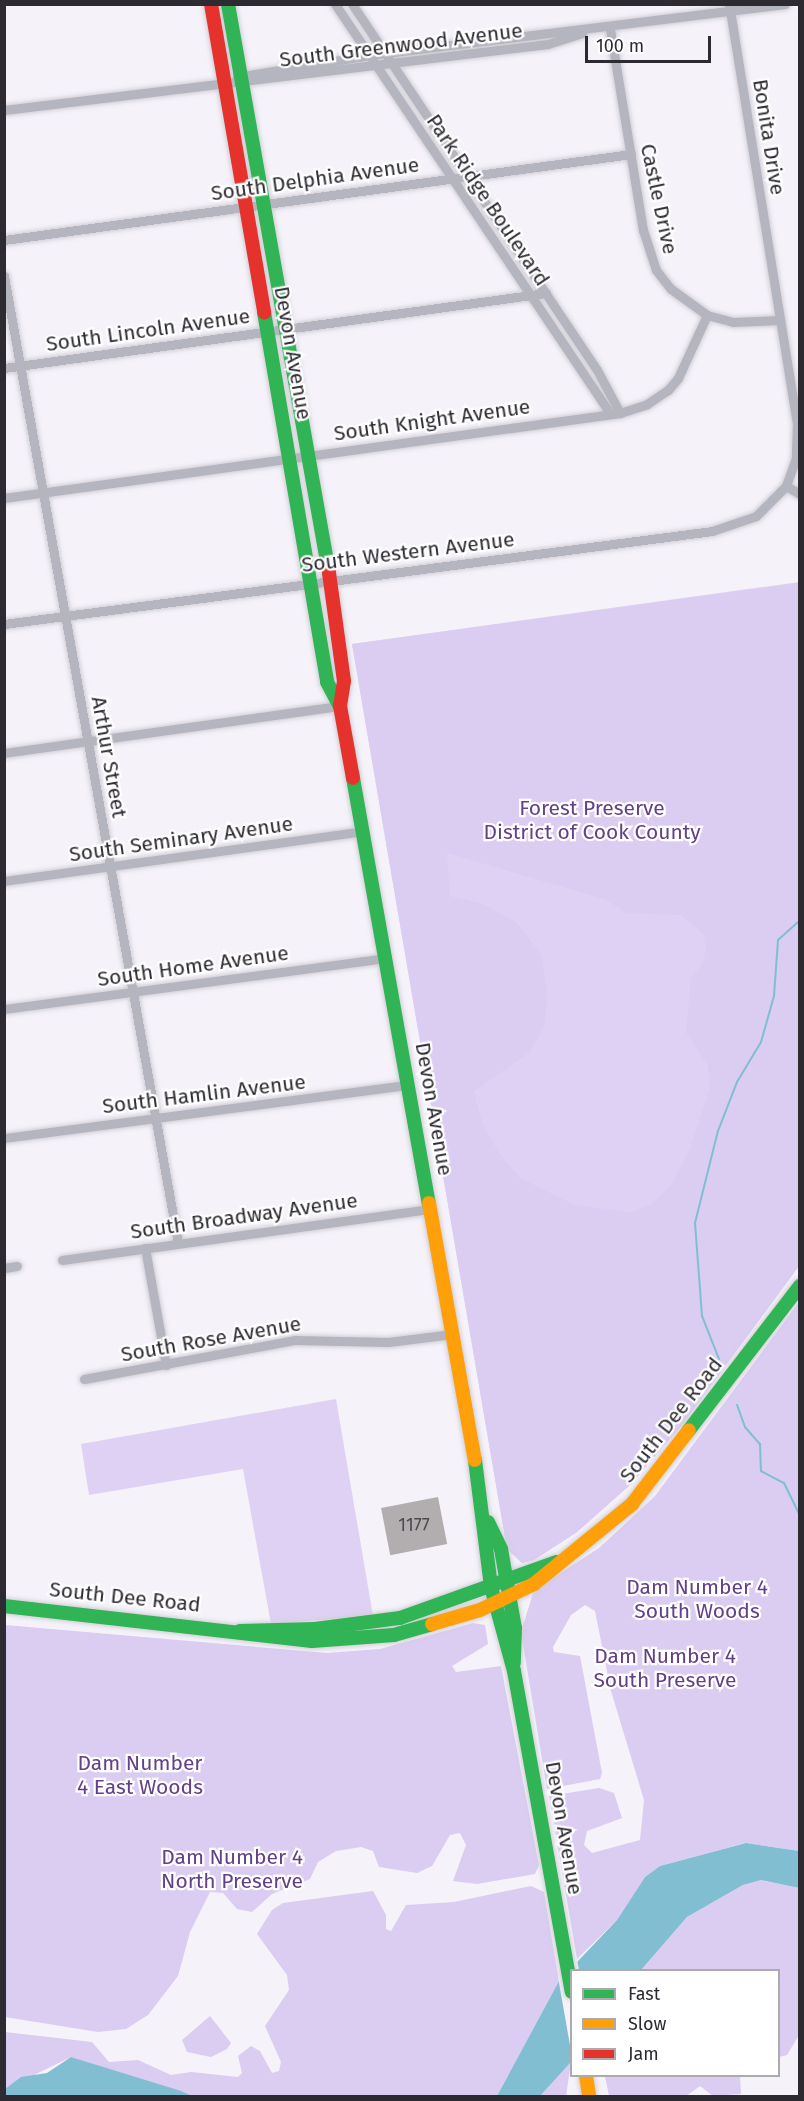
<!DOCTYPE html>
<html>
<head>
<meta charset="utf-8">
<style>
	body { margin:0 }
	#map { position:relative; width:804px; height:2101px; overflow:hidden; background:#f5f2fa; font-family:"Fira Sans",sans-serif }
	div>[style] { position:absolute }
	.green>* { inset:0; background:#dfd1f4 }
	.forest>* { inset:0; background:#dbccf1 }
	.water>* { inset:0; background:#81bed1 }
	.pier>* { inset:0; background:#f5f2fa }
	.stream>* { height:2px; margin:-1px; padding:0 1px; transform-origin:1px; border-radius:1px; background:#81bed1 }
	.building>* { inset:0; background:#b2aeb0; transform-origin:0 0 }
	.roads { filter:drop-shadow(0 0 2px #d1cfd5) drop-shadow(0 0 2px #d1cfd5) }
	.street>* { height:9px; margin:-4.5px; padding:0 4.5px; transform-origin:4.5px; border-radius:4.5px; background:#b4b5be }
	.fast>* { height:14px; margin:-7px; padding:0 7px; transform-origin:7px; border-radius:7px; background:#30b455 }
	.slow>* { height:14px; margin:-7px; padding:0 7px; transform-origin:7px; border-radius:7px; background:#ff9f0a }
	.jam>* { height:14px; margin:-7px; padding:0 7px; transform-origin:7px; border-radius:7px; background:#e5322d }
	span { translate:-50% -50%; white-space:nowrap; text-align:center; line-height:1.15; -webkit-text-stroke:4.5px #fff; paint-order:stroke }
	.number-label { font-size:18px; color:#4e4b51 }
	.number-label span { -webkit-text-stroke-width:0 }
	.street-label { font-size:21px; color:#2d2a31 }
	.park-label { font-size:21px; color:#62408a }
	.frame { position:absolute; inset:0; border:6px solid #2d2a31; pointer-events:none }
	.legend { position:absolute; left:570px; top:1969px; width:210px; height:108px; box-sizing:border-box; background:#fff; border:2px solid #abaaad; margin:0; padding:8px 10px; list-style:none; font-size:18px; color:#2d2a31 }
	.legend li { display:flex; align-items:center; gap:12px; height:30px }
	.legend b { width:30px; border:2px solid #abaaad }
	.scale { position:absolute; left:585px; top:36px; width:126px; height:27px; box-sizing:border-box; border:3px solid #2d2a31; border-top:0; padding-left:8px; font-size:18px; line-height:21px; white-space:nowrap; color:#2d2a31; -webkit-text-stroke:4px #fff; paint-order:stroke }
</style>
</head>
<body>
<div id="map">
	<div class="green">
		<i style="clip-path:polygon(799px 582px,799px 1266px,682px 1425px,630px 1485px,577px 1532px,534px 1560px,522px 1563px,507px 1549px,352px 644px)"></i>
		<i style="clip-path:polygon(336px 1399px,373px 1616px,271px 1624px,243px 1469px,89px 1495px,81px 1444px)"></i>
	</div>
	<div class="forest">
		<i style="clip-path:polygon(evenodd,799px 583px,799px 1266px,682px 1425px,630px 1485px,577px 1532px,534px 1560px,522px 1563px,507px 1549px,352px 644px,799px 583px,447px 853px,607px 900px,626px 913px,680px 915px,703px 933px,706px 949px,702px 965px,691px 978px,686px 1032px,708px 1066px,710px 1088px,688px 1154px,671px 1185px,651px 1204px,631px 1212px,575px 1205px,520px 1178px,499px 1153px,482px 1122px,474px 1091px,529px 1053px,544px 1028px,547px 996px,542px 955px,517px 923px,483px 904px,450px 896px,447px 853px)"></i>
		<i style="clip-path:polygon(799px 1302px,799px 1851px,745px 1843px,660px 1866px,645px 1877px,617px 1920px,577px 1959px,549px 1796px,599px 1788px,614px 1793px,622px 1818px,587px 1831px,584px 1845px,592px 1853px,640px 1840px,644px 1800px,611px 1691px,595px 1611px,585px 1605px,571px 1615px,553px 1647px,554px 1652px,580px 1656px,602px 1773px,600px 1779px,547px 1789px,521px 1632px,534px 1590px,599px 1548px,655px 1496px)"></i>
		<i style="clip-path:polygon(473px 1623px,485px 1625px,488px 1644px,452px 1666px,456px 1672px,501px 1666px,539px 1865px,535px 1874px,477px 1884px,453px 1881px,466px 1845px,460px 1833px,450px 1835px,432px 1866px,417px 1873px,379px 1867px,373px 1851px,361px 1847px,336px 1851px,318px 1862px,310px 1879px,272px 1894px,252px 1912px,237px 1909px,223px 1893px,210px 1892px,190px 1932px,178px 1976px,148px 2015px,126px 2029px,98px 2032px,5px 2017px,5px 1625px,327px 1653px,380px 1649px)"></i>
		<i style="clip-path:polygon(760px 1880px,799px 1888px,799px 2035px,787px 2055px,779px 2057px,778px 1970px,641px 1970px,687px 1917px,743px 1885px)"></i>
		<i style="clip-path:polygon(531px 1886px,544px 1892px,559px 1981px,497px 2096px,192px 2096px,71px 2057px,5px 2089px,5px 2032px,92px 2042px,109px 2062px,138px 2060px,171px 2075px,191px 2072px,238px 2077px,242px 2073px,238px 2056px,251px 2046px,260px 2051px,272px 2073px,279px 2071px,281px 2062px,265px 2026px,289px 1990px,287px 1975px,257px 1934px,272px 1910px,283px 1903px,373px 1891px,386px 1915px,386px 1929px,391px 1931px,406px 1905px,454px 1902px)"></i>
		<i style="clip-path:polygon(210px 2016px,231px 2043px,227px 2049px,211px 2057px,187px 2052px,182px 2040px)"></i>
		<i style="clip-path:polygon(571px 2062px,566px 2096px,540px 2096px,547px 2088px)"></i>
		<i style="clip-path:polygon(605px 2076px,740px 2076px,741px 2094px,713px 2096px,700px 2086px,686px 2096px,609px 2096px)"></i>
	</div>
	<div class="water">
		<i style="clip-path:polygon(746px 1843px,799px 1851px,799px 1888px,761px 1880px,743px 1885px,687px 1917px,641px 1970px,572px 1970px,571px 2062px,540px 2096px,497px 2096px,559px 1981px,617px 1920px,645px 1877px,660px 1866px)"></i>
		<i style="clip-path:polygon(71px 2057px,181px 2091px,192px 2096px,5px 2096px,5px 2089px,21px 2077px,47px 2073px)"></i>
	</div>
	<div class="pier">
		<i style="clip-path:polygon(576px 1955px,579px 1970px,572px 1970px,571px 2051px,558px 1977px)"></i>
	</div>
	<div class="stream">
		<i style="left:719px;top:1359px;width:46px;rotate:-111.6deg"></i>
		<i style="left:702px;top:1316px;width:93px;rotate:-94.3deg"></i>
		<i style="left:695px;top:1223px;width:95px;rotate:-76deg"></i>
		<i style="left:718px;top:1131px;width:53px;rotate:-68.8deg"></i>
		<i style="left:737px;top:1082px;width:47px;rotate:-59deg"></i>
		<i style="left:761px;top:1042px;width:48px;rotate:-74.2deg"></i>
		<i style="left:774px;top:996px;width:56px;rotate:-85.9deg"></i>
		<i style="left:778px;top:940px;width:30px;rotate:-42deg"></i>
		<i style="left:737px;top:1405px;width:23px;rotate:70deg"></i>
		<i style="left:745px;top:1427px;width:23px;rotate:49deg"></i>
		<i style="left:760px;top:1444px;width:27px;rotate:88deg"></i>
		<i style="left:761px;top:1471px;width:26px;rotate:28deg"></i>
		<i style="left:784px;top:1483px;width:37px;rotate:64deg"></i>
	</div>
	<div class="building">
		<i style="left:438px;top:1497px;width:48px;height:58px;rotate:79deg"></i>
	</div>
	<div class="roads">
		<div class="street">
			<i style="left:335px;top:4px;width:494px;rotate:56.1deg"></i>
			<i style="left:352px;top:4px;width:440px;rotate:56.2deg"></i>
			<i style="left:597px;top:370px;width:49px;rotate:61.9deg"></i>
			<i style="left:729px;top:4px;width:424px;rotate:80.8deg"></i>
			<i style="left:797px;top:423px;width:35px;rotate:92deg"></i>
			<i style="left:796px;top:458px;width:30px;rotate:110deg"></i>
			<i style="left:610px;top:29px;width:204px;rotate:80.7deg"></i>
			<i style="left:643px;top:230px;width:42px;rotate:72deg"></i>
			<i style="left:656px;top:270px;width:24px;rotate:52deg"></i>
			<i style="left:671px;top:289px;width:44px;rotate:35.8deg"></i>
			<i style="left:707px;top:315px;width:27px;rotate:15deg"></i>
			<i style="left:733px;top:322px;width:47px;rotate:-2.4deg"></i>
			<i style="left:237px;top:77px;width:135px;rotate:-9.4deg"></i>
			<i style="left:370px;top:55px;width:418px;rotate:-7deg"></i>
			<i style="left:4px;top:110px;width:548px;rotate:-6.92deg"></i>
			<i style="left:548px;top:44px;width:36px;rotate:-18deg"></i>
			<i style="left:4px;top:240px;width:633px;rotate:-7.81deg"></i>
			<i style="left:4px;top:276px;width:983px;rotate:79.8deg"></i>
			<i style="left:4px;top:368px;width:547px;rotate:-7.88deg"></i>
			<i style="left:4px;top:498px;width:622px;rotate:-7.86deg"></i>
			<i style="left:620px;top:413px;width:28px;rotate:-18deg"></i>
			<i style="left:647px;top:404px;width:25px;rotate:-34deg"></i>
			<i style="left:668px;top:390px;width:16px;rotate:-50deg"></i>
			<i style="left:678px;top:378px;width:69px;rotate:-65.3deg"></i>
			<i style="left:4px;top:624px;width:714px;rotate:-7.48deg"></i>
			<i style="left:712px;top:531px;width:46px;rotate:-18.8deg"></i>
			<i style="left:756px;top:516px;width:42px;rotate:-45deg"></i>
			<i style="left:786px;top:486px;width:16px;rotate:30deg"></i>
			<i style="left:4px;top:753px;width:339px;rotate:-8deg"></i>
			<i style="left:4px;top:881px;width:362px;rotate:-7.9deg"></i>
			<i style="left:4px;top:1009px;width:384px;rotate:-7.6deg"></i>
			<i style="left:4px;top:1138px;width:407px;rotate:-7.5deg"></i>
			<i style="left:145px;top:1248px;width:119px;rotate:79.8deg"></i>
			<i style="left:62px;top:1260px;width:372px;rotate:-7.9deg"></i>
			<i style="left:4px;top:1268px;width:13px;rotate:-9deg"></i>
			<i style="left:84px;top:1379px;width:215px;rotate:-10.5deg"></i>
			<i style="left:295px;top:1340px;width:93px;rotate:1.2deg"></i>
			<i style="left:388px;top:1342px;width:65px;rotate:-7deg"></i>
		</div>
		<div class="fast">
			<i style="left:228px;top:4px;width:578px;rotate:79.93deg"></i>
			<i style="left:264px;top:312px;width:375px;rotate:80.3deg"></i>
			<i style="left:327px;top:682px;width:27px;rotate:62deg"></i>
			<i style="left:353px;top:778px;width:432px;rotate:79.9deg"></i>
			<i style="left:689px;top:1430px;width:182px;rotate:-52.4deg"></i>
			<i style="left:475px;top:1460px;width:128px;rotate:82.8deg"></i>
			<i style="left:491px;top:1587px;width:87px;rotate:74.7deg"></i>
			<i style="left:514px;top:1671px;width:326px;rotate:79.8deg"></i>
			<i style="left:488px;top:1522px;width:30px;rotate:64deg"></i>
			<i style="left:501px;top:1549px;width:80px;rotate:80deg"></i>
			<i style="left:515px;top:1628px;width:35px;rotate:92deg"></i>
			<i style="left:4px;top:1606px;width:310px;rotate:6.5deg"></i>
			<i style="left:312px;top:1641px;width:82px;rotate:-4.2deg"></i>
			<i style="left:394px;top:1635px;width:40px;rotate:-16deg"></i>
			<i style="left:240px;top:1631px;width:75px;rotate:-1.5deg"></i>
			<i style="left:315px;top:1629px;width:86px;rotate:-7.4deg"></i>
			<i style="left:400px;top:1618px;width:166px;rotate:-19.7deg"></i>
		</div>
		<div class="slow">
			<i style="left:429px;top:1203px;width:261px;rotate:79.9deg"></i>
			<i style="left:432px;top:1624px;width:50px;rotate:-16.3deg"></i>
			<i style="left:480px;top:1610px;width:60px;rotate:-25.7deg"></i>
			<i style="left:534px;top:1584px;width:127px;rotate:-39.2deg"></i>
			<i style="left:632px;top:1504px;width:93px;rotate:-52.4deg"></i>
			<i style="left:586px;top:2076px;width:20px;rotate:81deg"></i>
		</div>
		<div class="jam">
			<i style="left:211px;top:4px;width:313px;rotate:80.2deg"></i>
			<i style="left:329px;top:573px;width:109px;rotate:82.1deg"></i>
			<i style="left:344px;top:681px;width:25px;rotate:99deg"></i>
			<i style="left:340px;top:706px;width:73px;rotate:79.8deg"></i>
		</div>
	</div>
	<div class="number-label">
		<span style="left:414px;top:1525px">1177</span>
	</div>
	<div class="street-label">
		<span style="left:401px;top:45px;rotate:-7deg">South Greenwood Avenue</span>
		<span style="left:769px;top:137px;rotate:81deg">Bonita Drive</span>
		<span style="left:315px;top:179px;rotate:-8deg">South Delphia Avenue</span>
		<span style="left:659px;top:199px;rotate:78deg">Castle Drive</span>
		<span style="left:488px;top:200px;rotate:56deg">Park Ridge Boulevard</span>
		<span style="left:148px;top:330px;rotate:-8deg">South Lincoln Avenue</span>
		<span style="left:293px;top:353px;rotate:80deg">Devon Avenue</span>
		<span style="left:432px;top:420px;rotate:-8deg">South Knight Avenue</span>
		<span style="left:408px;top:552px;rotate:-7deg">South Western Avenue</span>
		<span style="left:109px;top:757px;rotate:80deg">Arthur Street</span>
		<span style="left:181px;top:839px;rotate:-8deg">South Seminary Avenue</span>
		<span style="left:193px;top:966px;rotate:-8deg">South Home Avenue</span>
		<span style="left:204px;top:1094px;rotate:-7deg">South Hamlin Avenue</span>
		<span style="left:434px;top:1109px;rotate:80deg">Devon Avenue</span>
		<span style="left:244px;top:1216px;rotate:-8deg">South Broadway Avenue</span>
		<span style="left:211px;top:1339px;rotate:-10deg">South Rose Avenue</span>
		<span style="left:671px;top:1420px;rotate:-52deg">South Dee Road</span>
		<span style="left:125px;top:1597px;rotate:6deg">South Dee Road</span>
		<span style="left:564px;top:1828px;rotate:80deg">Devon Avenue</span>
	</div>
	<div class="park-label">
		<span style="left:592px;top:820px">Forest Preserve<br>District of Cook County</span>
		<span style="left:697px;top:1599px">Dam Number 4<br>South Woods</span>
		<span style="left:665px;top:1668px">Dam Number 4<br>South Preserve</span>
		<span style="left:140px;top:1775px">Dam Number<br>4 East Woods</span>
		<span style="left:232px;top:1869px">Dam Number 4<br>North Preserve</span>
	</div>
	<div class="frame"></div>
	<ul class="legend">
	<li><b style="height:8px;background:#30b455"></b>Fast</li>
	<li><b style="height:8px;background:#ff9f0a"></b>Slow</li>
	<li><b style="height:8px;background:#e5322d"></b>Jam</li>
	</ul>
	<div class="scale">100 m</div>
</div>
</body>
</html>
